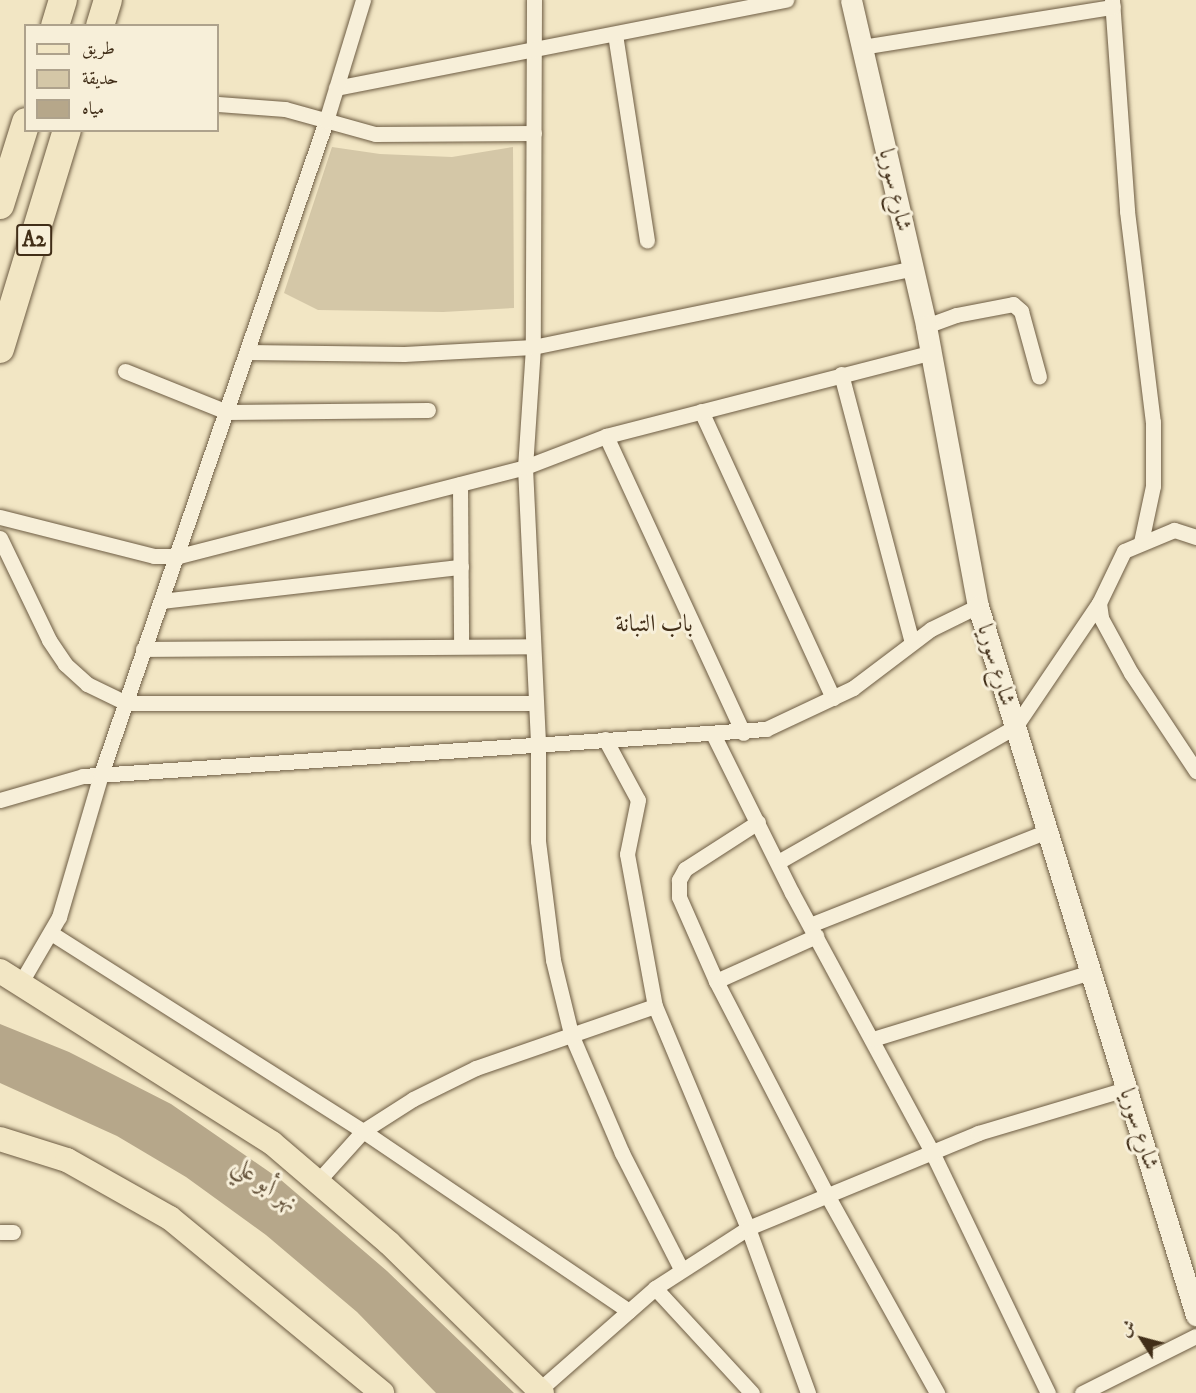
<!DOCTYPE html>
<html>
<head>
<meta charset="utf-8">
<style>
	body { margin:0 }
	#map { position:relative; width:1196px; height:1393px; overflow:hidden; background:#f2e6c4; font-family:"IM FELL DW Pica",Amiri,serif }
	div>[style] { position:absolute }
	.green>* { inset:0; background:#d4c7a7 }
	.water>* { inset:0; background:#b6a78a }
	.roads { filter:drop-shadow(0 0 2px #6d5c43) drop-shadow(0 0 2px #6d5c43) }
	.street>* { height:15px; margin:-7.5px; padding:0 7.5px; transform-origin:7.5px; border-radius:7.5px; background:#f7efd9 }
	.secondary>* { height:21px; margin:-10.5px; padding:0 10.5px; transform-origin:10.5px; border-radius:10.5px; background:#f7efd9 }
	.primary>* { height:24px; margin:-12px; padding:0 12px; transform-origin:12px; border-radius:12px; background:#f2e6c4 }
	.highway>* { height:28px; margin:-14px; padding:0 14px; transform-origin:14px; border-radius:14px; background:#f2e6c4 }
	span { translate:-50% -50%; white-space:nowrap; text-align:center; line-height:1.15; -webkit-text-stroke:6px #f7efd9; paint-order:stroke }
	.shield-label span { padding:2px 4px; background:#f7efd9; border:2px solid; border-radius:4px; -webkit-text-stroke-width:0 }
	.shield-label { font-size:21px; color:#412e18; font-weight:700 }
	.street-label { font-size:22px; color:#412e18 }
	.neighbourhood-label { font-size:24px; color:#412e18 }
	.water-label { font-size:24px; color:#64523a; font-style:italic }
	.legend { position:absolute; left:24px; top:24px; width:195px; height:108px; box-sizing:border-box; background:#f7efd9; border:2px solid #aea28c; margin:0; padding:8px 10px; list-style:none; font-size:18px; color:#412e18 }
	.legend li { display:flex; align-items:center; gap:12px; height:30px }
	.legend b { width:30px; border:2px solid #aea28c }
	.north { position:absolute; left:1112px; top:1309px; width:60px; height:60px; -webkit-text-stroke:4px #f7efd9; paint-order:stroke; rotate:306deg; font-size:16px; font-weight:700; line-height:24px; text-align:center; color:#412e18 }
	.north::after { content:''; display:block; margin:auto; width:21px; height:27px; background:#412e18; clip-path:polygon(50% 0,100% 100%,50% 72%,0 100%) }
</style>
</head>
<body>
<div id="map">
	<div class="green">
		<i style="clip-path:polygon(332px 147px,380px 154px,452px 157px,513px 147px,514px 308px,443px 312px,318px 310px,284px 293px)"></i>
	</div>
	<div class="water">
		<i style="clip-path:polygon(0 1024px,69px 1052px,171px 1104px,281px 1180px,387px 1271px,514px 1393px,436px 1393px,357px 1312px,266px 1235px,186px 1177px,117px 1136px,0 1083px)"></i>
	</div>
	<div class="roads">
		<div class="street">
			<i style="left:534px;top:0;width:347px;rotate:90.2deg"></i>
			<i style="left:533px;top:347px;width:120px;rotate:93.8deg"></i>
			<i style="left:525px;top:467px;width:275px;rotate:87.3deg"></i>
			<i style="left:538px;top:742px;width:99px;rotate:90deg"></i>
			<i style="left:538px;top:841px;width:120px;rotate:82.8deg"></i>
			<i style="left:553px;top:960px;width:76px;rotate:76.3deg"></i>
			<i style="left:571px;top:1034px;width:129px;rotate:66.8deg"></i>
			<i style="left:622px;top:1153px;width:130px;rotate:63deg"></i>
			<i style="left:1112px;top:0;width:212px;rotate:85.9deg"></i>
			<i style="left:1127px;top:211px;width:213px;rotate:83deg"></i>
			<i style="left:1153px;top:422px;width:64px;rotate:90deg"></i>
			<i style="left:1153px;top:486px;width:57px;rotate:102.1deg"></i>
			<i style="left:615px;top:34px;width:209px;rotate:81.2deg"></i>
			<i style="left:862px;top:47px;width:254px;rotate:-9.1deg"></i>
			<i style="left:336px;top:88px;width:459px;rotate:-11.1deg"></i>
			<i style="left:218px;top:104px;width:67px;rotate:4.3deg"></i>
			<i style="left:285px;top:109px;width:93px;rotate:15.5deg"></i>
			<i style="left:375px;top:134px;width:159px;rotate:-0.4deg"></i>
			<i style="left:926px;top:326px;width:32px;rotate:-20deg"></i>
			<i style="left:956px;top:315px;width:58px;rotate:-10.9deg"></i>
			<i style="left:1013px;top:304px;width:11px;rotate:41deg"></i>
			<i style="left:1021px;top:311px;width:68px;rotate:74.7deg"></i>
			<i style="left:247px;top:352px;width:157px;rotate:0.7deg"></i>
			<i style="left:404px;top:354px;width:129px;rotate:-3.1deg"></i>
			<i style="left:533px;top:347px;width:389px;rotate:-11.7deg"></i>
			<i style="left:125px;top:371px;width:110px;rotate:21.9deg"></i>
			<i style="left:227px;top:412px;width:201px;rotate:-0.6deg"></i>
			<i style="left:841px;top:374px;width:278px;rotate:75.2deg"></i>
			<i style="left:701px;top:411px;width:316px;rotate:65.3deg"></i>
			<i style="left:606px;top:436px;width:327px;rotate:65.2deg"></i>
			<i style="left:460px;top:484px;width:162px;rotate:89.6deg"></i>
			<i style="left:0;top:517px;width:159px;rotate:14.2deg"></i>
			<i style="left:154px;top:556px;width:25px"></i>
			<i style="left:179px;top:556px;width:357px;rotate:-14.4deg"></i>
			<i style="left:525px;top:467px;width:87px;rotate:-20.9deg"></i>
			<i style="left:606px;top:436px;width:334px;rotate:-14.4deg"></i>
			<i style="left:1196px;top:537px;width:23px;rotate:-162deg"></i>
			<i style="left:1174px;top:530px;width:54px;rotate:157.2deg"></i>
			<i style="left:1124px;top:551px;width:58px;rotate:115.7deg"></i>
			<i style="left:1099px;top:603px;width:15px;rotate:82deg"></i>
			<i style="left:1101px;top:618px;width:63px;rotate:61.4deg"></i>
			<i style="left:1131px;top:673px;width:118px;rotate:56.4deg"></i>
			<i style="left:0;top:538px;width:113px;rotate:64.3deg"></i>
			<i style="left:49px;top:640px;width:29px;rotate:56deg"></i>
			<i style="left:65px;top:664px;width:30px;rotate:42deg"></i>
			<i style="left:87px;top:684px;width:43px;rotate:26deg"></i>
			<i style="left:126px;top:703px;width:409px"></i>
			<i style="left:161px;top:601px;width:302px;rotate:-6.5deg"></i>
			<i style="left:143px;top:649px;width:390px;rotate:-0.4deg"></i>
			<i style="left:713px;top:734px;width:178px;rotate:63.6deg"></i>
			<i style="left:792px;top:893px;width:292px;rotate:61.6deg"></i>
			<i style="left:931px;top:1150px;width:270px;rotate:64.3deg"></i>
			<i style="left:605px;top:739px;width:69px;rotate:61.6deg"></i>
			<i style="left:638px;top:800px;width:55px;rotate:101.5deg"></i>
			<i style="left:627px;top:854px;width:155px;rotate:79.6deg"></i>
			<i style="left:655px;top:1006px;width:241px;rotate:67.3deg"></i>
			<i style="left:748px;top:1228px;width:176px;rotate:70deg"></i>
			<i style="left:0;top:800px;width:86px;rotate:-16.1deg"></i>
			<i style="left:83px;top:776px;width:685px;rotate:-3.94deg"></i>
			<i style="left:766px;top:729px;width:96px;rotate:-25.2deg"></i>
			<i style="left:853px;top:688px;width:98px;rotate:-37.1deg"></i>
			<i style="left:931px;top:629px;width:52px;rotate:-26.1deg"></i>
			<i style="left:758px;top:822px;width:87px;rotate:147.2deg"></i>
			<i style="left:685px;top:869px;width:13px;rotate:119deg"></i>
			<i style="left:679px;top:880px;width:17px;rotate:90deg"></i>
			<i style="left:679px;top:897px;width:92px;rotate:66.2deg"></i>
			<i style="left:716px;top:981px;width:241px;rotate:62.6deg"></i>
			<i style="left:827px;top:1195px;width:227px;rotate:60.9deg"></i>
			<i style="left:778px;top:862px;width:273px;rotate:-29.7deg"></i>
			<i style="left:1015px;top:727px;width:150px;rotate:-55.9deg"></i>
			<i style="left:810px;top:925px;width:253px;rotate:-21.6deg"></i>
			<i style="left:51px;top:933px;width:370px;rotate:32.4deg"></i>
			<i style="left:363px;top:1131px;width:321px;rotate:34.1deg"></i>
			<i style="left:716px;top:981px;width:110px;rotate:-24.2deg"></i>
			<i style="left:20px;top:984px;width:78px;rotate:-59.8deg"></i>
			<i style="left:59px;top:917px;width:149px;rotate:-73.6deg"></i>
			<i style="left:101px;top:774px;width:691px;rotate:-70.99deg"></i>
			<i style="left:326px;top:121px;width:127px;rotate:-73deg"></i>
			<i style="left:873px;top:1039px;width:225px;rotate:-17.1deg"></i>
			<i style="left:318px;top:1181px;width:67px;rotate:-48deg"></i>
			<i style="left:363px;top:1131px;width:59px;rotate:-32.6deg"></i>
			<i style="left:413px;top:1099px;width:70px;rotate:-26.2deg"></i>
			<i style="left:476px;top:1068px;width:189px;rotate:-19.1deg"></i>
			<i style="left:0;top:1232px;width:13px"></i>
			<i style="left:655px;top:1288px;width:143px;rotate:47.3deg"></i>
			<i style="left:539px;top:1390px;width:154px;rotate:-41.3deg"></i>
			<i style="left:655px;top:1288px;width:111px;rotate:-32.8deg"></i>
			<i style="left:748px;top:1228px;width:249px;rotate:-22.4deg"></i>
			<i style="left:978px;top:1133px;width:154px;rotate:-16.6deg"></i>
			<i style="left:1082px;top:1393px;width:127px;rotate:-26.6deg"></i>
		</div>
		<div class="secondary">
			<i style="left:851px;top:0;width:335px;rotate:77deg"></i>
			<i style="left:926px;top:326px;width:285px;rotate:79.5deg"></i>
			<i style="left:978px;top:606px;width:742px;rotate:72.91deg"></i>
		</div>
		<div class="primary">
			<i style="left:0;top:971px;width:322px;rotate:32.3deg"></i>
			<i style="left:272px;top:1143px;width:154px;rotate:40.5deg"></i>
			<i style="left:389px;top:1243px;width:214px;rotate:44.4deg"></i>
			<i style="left:0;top:1139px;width:70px;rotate:17.4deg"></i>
			<i style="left:67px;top:1160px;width:118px;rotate:29.4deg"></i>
			<i style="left:170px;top:1218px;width:275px;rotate:39.5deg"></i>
		</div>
		<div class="highway">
			<i style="left:55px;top:26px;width:27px;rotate:-73deg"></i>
			<i style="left:100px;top:26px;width:27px;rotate:-73deg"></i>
			<i style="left:0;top:205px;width:87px;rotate:-72.6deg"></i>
			<i style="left:0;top:349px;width:229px;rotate:-73deg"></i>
		</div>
	</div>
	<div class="shield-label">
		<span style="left:34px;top:240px">A2</span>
	</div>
	<div class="street-label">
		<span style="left:895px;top:190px;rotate:77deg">شارع سوريا</span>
		<span style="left:996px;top:665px;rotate:73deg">شارع سوريا</span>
		<span style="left:1139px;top:1129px;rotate:72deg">شارع سوريا</span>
	</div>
	<div class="neighbourhood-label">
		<span style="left:654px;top:625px">باب التبانة</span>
	</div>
	<div class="water-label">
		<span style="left:265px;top:1185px;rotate:36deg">نهر أبو علي</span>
	</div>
	<ul class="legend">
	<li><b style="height:8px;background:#f2e6c4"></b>طريق</li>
	<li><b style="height:16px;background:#d4c7a7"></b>حديقة</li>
	<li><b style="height:16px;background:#b6a78a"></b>مياه</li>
	</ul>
	<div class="north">ش</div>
</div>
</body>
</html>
